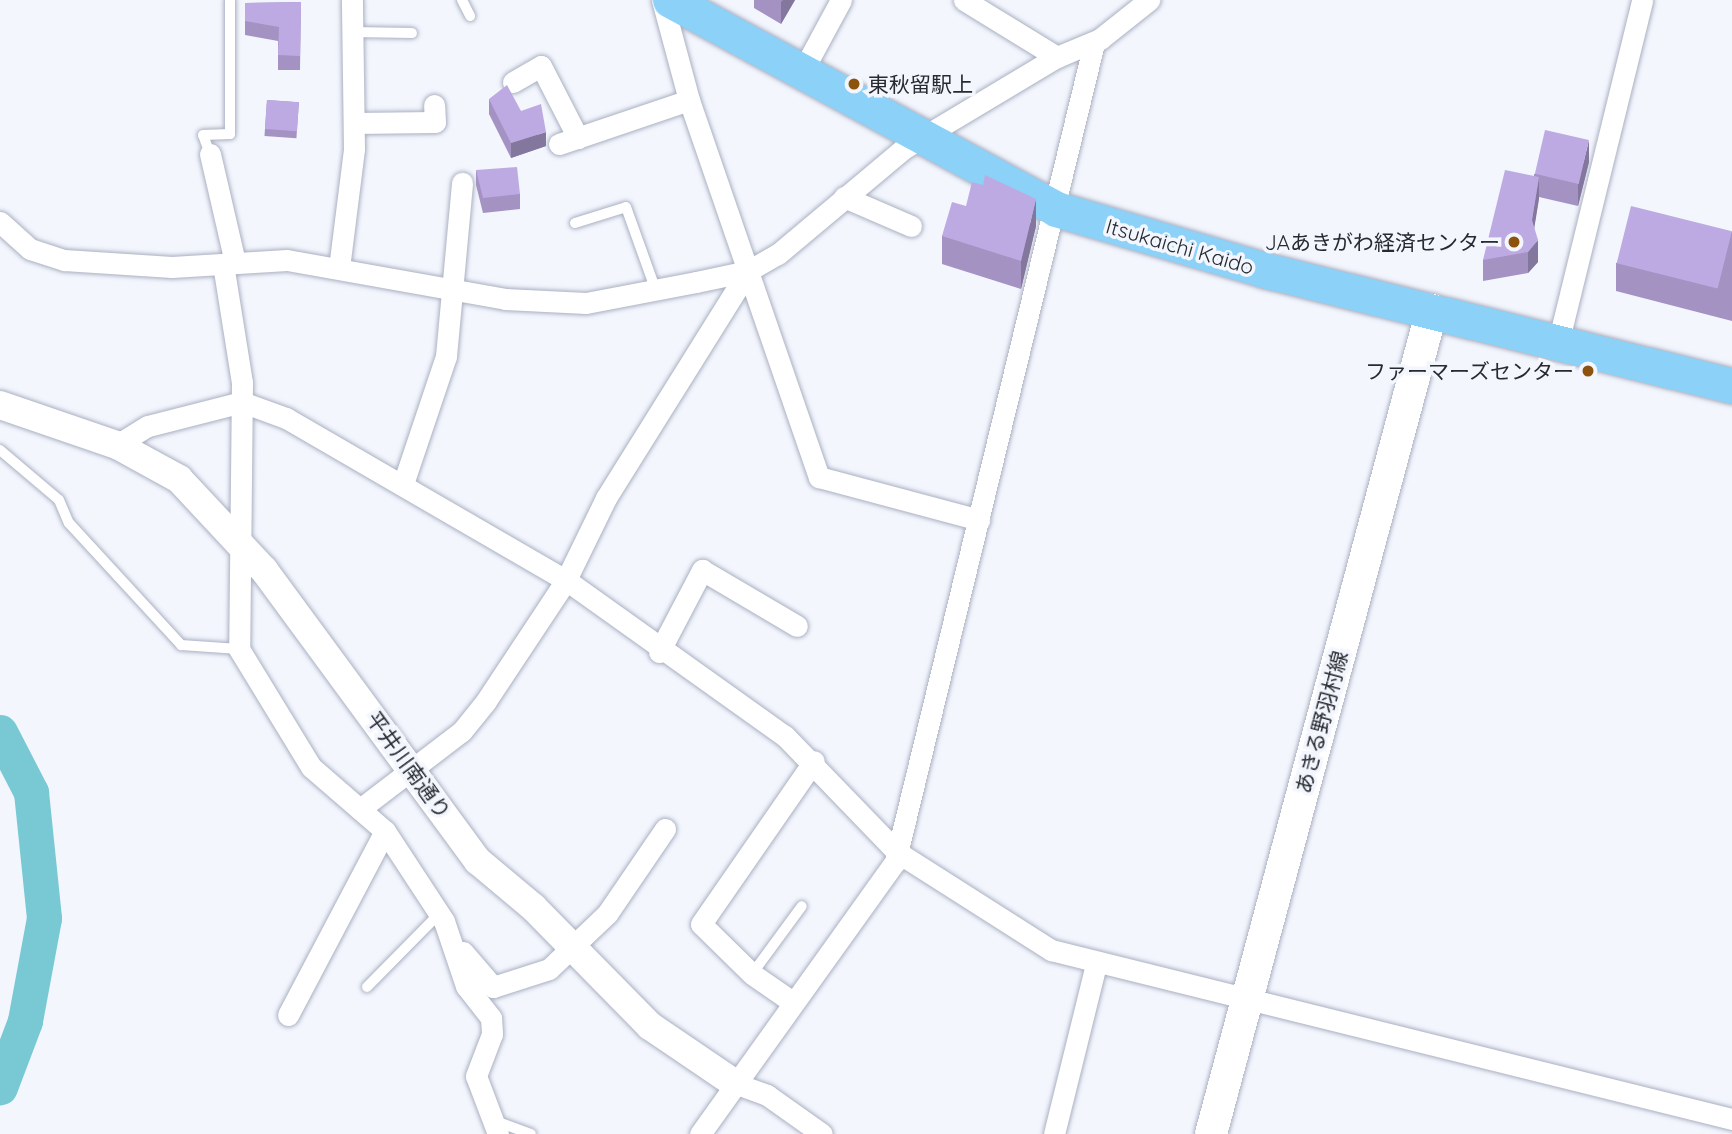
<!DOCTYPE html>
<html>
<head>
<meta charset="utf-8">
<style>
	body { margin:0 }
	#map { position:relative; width:1732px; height:1134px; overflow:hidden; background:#f3f6fd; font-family:Quicksand,"Noto Sans JP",sans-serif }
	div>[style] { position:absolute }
	.river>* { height:35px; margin:-17.5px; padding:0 17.5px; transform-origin:17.5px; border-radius:17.5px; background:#78c9d4 }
	.roads { filter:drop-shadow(0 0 2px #aab0c2) drop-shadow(0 0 2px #aab0c2) }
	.service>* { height:10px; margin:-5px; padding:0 5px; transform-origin:5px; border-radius:5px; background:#fff }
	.minor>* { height:21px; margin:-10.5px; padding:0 10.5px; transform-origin:10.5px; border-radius:10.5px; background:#fff }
	.tertiary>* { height:28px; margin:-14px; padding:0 14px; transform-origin:14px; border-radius:14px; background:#fff }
	.secondary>* { height:32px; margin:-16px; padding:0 16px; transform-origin:16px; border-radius:16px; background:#fff }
	.primary>* { height:35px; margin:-17.5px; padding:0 17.5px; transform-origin:17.5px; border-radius:17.5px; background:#8cd1f8 }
	.wall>* { inset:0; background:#a392c2; transform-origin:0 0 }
	.shaded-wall>* { inset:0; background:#84779e }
	.building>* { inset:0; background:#bdaae2; transform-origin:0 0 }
	.dots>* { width:19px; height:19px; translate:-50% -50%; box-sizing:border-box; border:4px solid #f3f6fd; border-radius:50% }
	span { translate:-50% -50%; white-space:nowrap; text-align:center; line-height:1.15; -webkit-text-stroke:7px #f3f6fd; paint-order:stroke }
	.poi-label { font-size:21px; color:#272a31 }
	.left { translate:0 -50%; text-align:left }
	.right { translate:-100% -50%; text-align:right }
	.street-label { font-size:21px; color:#272a31 }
</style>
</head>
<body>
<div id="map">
	<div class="river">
		<i style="left:0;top:732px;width:68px;rotate:62.7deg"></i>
		<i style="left:31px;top:792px;width:127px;rotate:84.1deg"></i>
		<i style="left:44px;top:918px;width:105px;rotate:100.5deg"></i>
		<i style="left:25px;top:1021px;width:71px;rotate:110.7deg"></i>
	</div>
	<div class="roads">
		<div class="service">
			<i style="left:462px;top:0;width:18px;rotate:63deg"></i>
			<i style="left:352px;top:32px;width:60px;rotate:1deg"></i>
			<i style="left:210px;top:154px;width:20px;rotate:-110deg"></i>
			<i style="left:203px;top:135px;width:27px;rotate:-2deg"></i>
			<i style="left:230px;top:134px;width:134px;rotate:-90deg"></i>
			<i style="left:575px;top:223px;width:53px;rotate:-17.4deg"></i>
			<i style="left:626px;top:207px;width:86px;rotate:70.3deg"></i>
			<i style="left:0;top:450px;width:77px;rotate:40.3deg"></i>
			<i style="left:59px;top:500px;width:25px;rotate:67deg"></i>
			<i style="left:69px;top:523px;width:166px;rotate:47.4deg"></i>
			<i style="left:181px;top:645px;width:58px;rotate:3.9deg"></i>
			<i style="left:752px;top:974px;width:84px;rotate:-53.7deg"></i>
			<i style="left:367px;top:987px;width:103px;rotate:-45.4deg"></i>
			<i style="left:498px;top:1122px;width:35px;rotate:20deg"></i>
		</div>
		<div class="minor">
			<i style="left:662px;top:0;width:104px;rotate:74.9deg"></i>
			<i style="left:689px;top:100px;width:399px;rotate:71deg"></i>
			<i style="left:819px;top:477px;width:166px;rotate:15deg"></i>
			<i style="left:964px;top:0;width:109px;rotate:31.5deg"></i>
			<i style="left:802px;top:72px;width:82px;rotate:-61.6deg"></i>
			<i style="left:513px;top:82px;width:32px;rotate:-30deg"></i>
			<i style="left:541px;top:66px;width:81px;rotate:62.8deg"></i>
			<i style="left:354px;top:123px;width:81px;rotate:-0.7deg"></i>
			<i style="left:435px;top:122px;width:17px;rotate:-93deg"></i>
			<i style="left:559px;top:144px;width:137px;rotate:-18.7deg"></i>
			<i style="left:210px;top:154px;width:111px;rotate:77deg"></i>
			<i style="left:844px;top:197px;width:73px;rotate:23.4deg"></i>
			<i style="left:0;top:222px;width:40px;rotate:42deg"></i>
			<i style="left:30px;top:249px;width:36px;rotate:18deg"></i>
			<i style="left:64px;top:260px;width:108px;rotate:3.7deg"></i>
			<i style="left:172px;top:267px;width:115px;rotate:-3.5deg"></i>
			<i style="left:287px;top:260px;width:221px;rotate:10.1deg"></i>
			<i style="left:505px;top:299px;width:81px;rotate:2.8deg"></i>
			<i style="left:586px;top:303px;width:112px;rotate:-10.8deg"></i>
			<i style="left:696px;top:282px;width:53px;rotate:-11.9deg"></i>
			<i style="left:748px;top:271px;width:34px;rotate:-30deg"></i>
			<i style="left:778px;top:254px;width:163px;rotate:-40deg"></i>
			<i style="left:903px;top:149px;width:179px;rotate:-30.9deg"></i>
			<i style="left:1057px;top:57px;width:47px;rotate:-22.7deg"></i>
			<i style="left:1100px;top:39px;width:63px;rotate:-38.5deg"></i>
			<i style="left:223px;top:264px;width:121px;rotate:80.9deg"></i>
			<i style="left:242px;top:383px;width:266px;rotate:90.6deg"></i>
			<i style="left:239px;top:649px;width:138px;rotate:58.6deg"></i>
			<i style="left:311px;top:767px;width:98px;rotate:40.9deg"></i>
			<i style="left:385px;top:831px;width:108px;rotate:56.8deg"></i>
			<i style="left:444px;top:921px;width:69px;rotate:71.3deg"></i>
			<i style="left:466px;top:986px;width:41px;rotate:52deg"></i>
			<i style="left:491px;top:1018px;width:16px;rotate:86deg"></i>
			<i style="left:492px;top:1034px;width:45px;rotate:110.9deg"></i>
			<i style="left:476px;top:1076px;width:62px;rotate:69.2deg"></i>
			<i style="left:339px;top:268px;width:120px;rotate:-82.8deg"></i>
			<i style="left:354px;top:149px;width:149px;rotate:-90.8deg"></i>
			<i style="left:1558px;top:343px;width:353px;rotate:-76.2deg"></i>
			<i style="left:117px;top:445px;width:36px;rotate:-32deg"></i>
			<i style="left:148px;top:426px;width:97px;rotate:-14.3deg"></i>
			<i style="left:242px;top:402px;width:47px;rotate:20deg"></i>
			<i style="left:286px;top:418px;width:323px;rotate:30.1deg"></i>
			<i style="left:566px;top:580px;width:269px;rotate:35.5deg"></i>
			<i style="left:785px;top:736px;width:161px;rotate:46deg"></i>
			<i style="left:897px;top:852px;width:183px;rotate:32.5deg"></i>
			<i style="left:1051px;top:950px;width:702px;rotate:13.94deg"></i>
			<i style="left:403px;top:484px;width:135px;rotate:-71.4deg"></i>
			<i style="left:446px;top:356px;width:174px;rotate:-84.7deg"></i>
			<i style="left:659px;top:652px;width:93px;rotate:-62.3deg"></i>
			<i style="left:702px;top:570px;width:110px;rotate:30.5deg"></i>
			<i style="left:360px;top:809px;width:128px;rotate:-37.4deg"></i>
			<i style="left:462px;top:731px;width:38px;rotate:-51deg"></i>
			<i style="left:486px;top:701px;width:145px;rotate:-56.5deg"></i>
			<i style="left:566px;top:580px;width:91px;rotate:-64deg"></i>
			<i style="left:606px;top:498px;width:268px;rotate:-58deg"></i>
			<i style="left:463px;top:952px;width:46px;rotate:49.4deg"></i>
			<i style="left:493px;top:987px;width:59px;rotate:-17.8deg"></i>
			<i style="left:549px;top:969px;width:80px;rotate:-43.5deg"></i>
			<i style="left:607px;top:914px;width:103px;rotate:-55.7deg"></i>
			<i style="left:791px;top:1001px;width:47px;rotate:-145.3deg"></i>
			<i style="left:752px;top:974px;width:71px;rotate:-135.6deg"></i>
			<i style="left:701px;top:924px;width:198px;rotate:-55.3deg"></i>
			<i style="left:288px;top:1015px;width:208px;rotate:-62.2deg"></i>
			<i style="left:734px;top:1083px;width:35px;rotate:20deg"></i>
			<i style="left:767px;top:1095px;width:67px;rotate:35.3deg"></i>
			<i style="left:700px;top:1134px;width:335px;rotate:-54.4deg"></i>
			<i style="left:895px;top:862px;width:843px;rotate:-76.34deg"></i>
			<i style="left:1054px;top:1134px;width:175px;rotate:-76.1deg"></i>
		</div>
		<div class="tertiary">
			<i style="left:0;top:405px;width:124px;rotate:18.9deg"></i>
			<i style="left:117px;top:445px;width:71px;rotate:28.7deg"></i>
			<i style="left:179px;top:479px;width:125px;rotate:47deg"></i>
			<i style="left:264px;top:570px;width:361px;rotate:53.7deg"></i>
			<i style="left:478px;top:861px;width:72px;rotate:39.9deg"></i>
			<i style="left:533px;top:907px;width:167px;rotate:45.5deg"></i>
			<i style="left:650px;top:1026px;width:102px;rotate:34.2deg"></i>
		</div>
		<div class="secondary">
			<i style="left:1211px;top:1134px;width:853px;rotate:-74.99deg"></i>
		</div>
		<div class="primary">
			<i style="left:670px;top:0;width:439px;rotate:28.4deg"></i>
			<i style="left:1056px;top:209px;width:217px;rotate:16.3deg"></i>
			<i style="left:1264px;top:270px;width:482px;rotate:13.9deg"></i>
		</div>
	</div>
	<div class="wall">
		<i style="clip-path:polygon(754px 0,795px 0,781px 24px,754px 8px)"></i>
		<i style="clip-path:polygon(301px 2px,300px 70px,278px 70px,278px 41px,245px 35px,245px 3px)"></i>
		<i style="clip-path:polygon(489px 99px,521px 111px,546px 146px,511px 158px,489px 114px)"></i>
		<i style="left:267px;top:100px;width:32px;height:36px;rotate:4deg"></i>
		<i style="clip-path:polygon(1589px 162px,1578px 206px,1539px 197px,1534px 227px,1538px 262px,1528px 273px,1483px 281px,1483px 260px,1534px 176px,1534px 174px)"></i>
		<i style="clip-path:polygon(476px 170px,520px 194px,520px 209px,483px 213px,476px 185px)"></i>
		<i style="clip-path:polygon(966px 206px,1036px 226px,1021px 289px,942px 264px,942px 236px)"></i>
		<i style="clip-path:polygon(1732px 232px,1732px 321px,1616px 291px,1616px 263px)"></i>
	</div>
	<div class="shaded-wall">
		<i style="clip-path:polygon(783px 0,795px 0,781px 24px,781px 2px)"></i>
		<i style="clip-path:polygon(546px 132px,546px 146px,511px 158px,511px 143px)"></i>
		<i style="clip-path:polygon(1589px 140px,1589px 162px,1578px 206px,1578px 185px)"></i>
		<i style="clip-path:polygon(1539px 177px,1539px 199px,1532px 242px,1532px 220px)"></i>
		<i style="clip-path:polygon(1036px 199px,1036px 226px,1021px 289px,1021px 261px)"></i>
		<i style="clip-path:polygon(1538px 240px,1538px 262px,1528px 273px,1528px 252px)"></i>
	</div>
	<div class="building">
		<i style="clip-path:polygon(301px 2px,300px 56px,278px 55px,279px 27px,245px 21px,245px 3px)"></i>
		<i style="clip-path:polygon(507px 85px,521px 111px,541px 104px,546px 132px,511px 143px,489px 99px)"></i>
		<i style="left:267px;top:100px;width:32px;height:29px;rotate:4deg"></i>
		<i style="left:1545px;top:130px;width:45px;height:45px;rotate:13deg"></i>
		<i style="clip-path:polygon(517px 167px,520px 194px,483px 198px,476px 170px)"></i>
		<i style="clip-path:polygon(1505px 170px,1539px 177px,1532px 220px,1538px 240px,1528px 252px,1483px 260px)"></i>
		<i style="clip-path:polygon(985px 175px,1036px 199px,1021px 261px,942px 236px,952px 202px,966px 206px,972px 182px,983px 185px)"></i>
		<i style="left:1631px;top:206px;width:104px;height:59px;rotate:14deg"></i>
	</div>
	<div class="dots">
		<i style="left:854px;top:84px;background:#8c530c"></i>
		<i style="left:1514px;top:242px;background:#8c530c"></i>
		<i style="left:1588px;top:371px;background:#8c530c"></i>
	</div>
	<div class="poi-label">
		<span class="left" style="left:868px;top:84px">東秋留駅上</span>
		<span class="right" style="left:1500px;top:242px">JAあきがわ経済センター</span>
		<span class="right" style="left:1574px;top:371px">ファーマーズセンター</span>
	</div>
	<div class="street-label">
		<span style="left:1180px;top:246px;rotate:16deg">Itsukaichi Kaido</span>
		<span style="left:1321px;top:722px;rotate:-75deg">あきる野羽村線</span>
		<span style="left:409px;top:765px;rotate:54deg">平井川南通り</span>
	</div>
</div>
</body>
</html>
